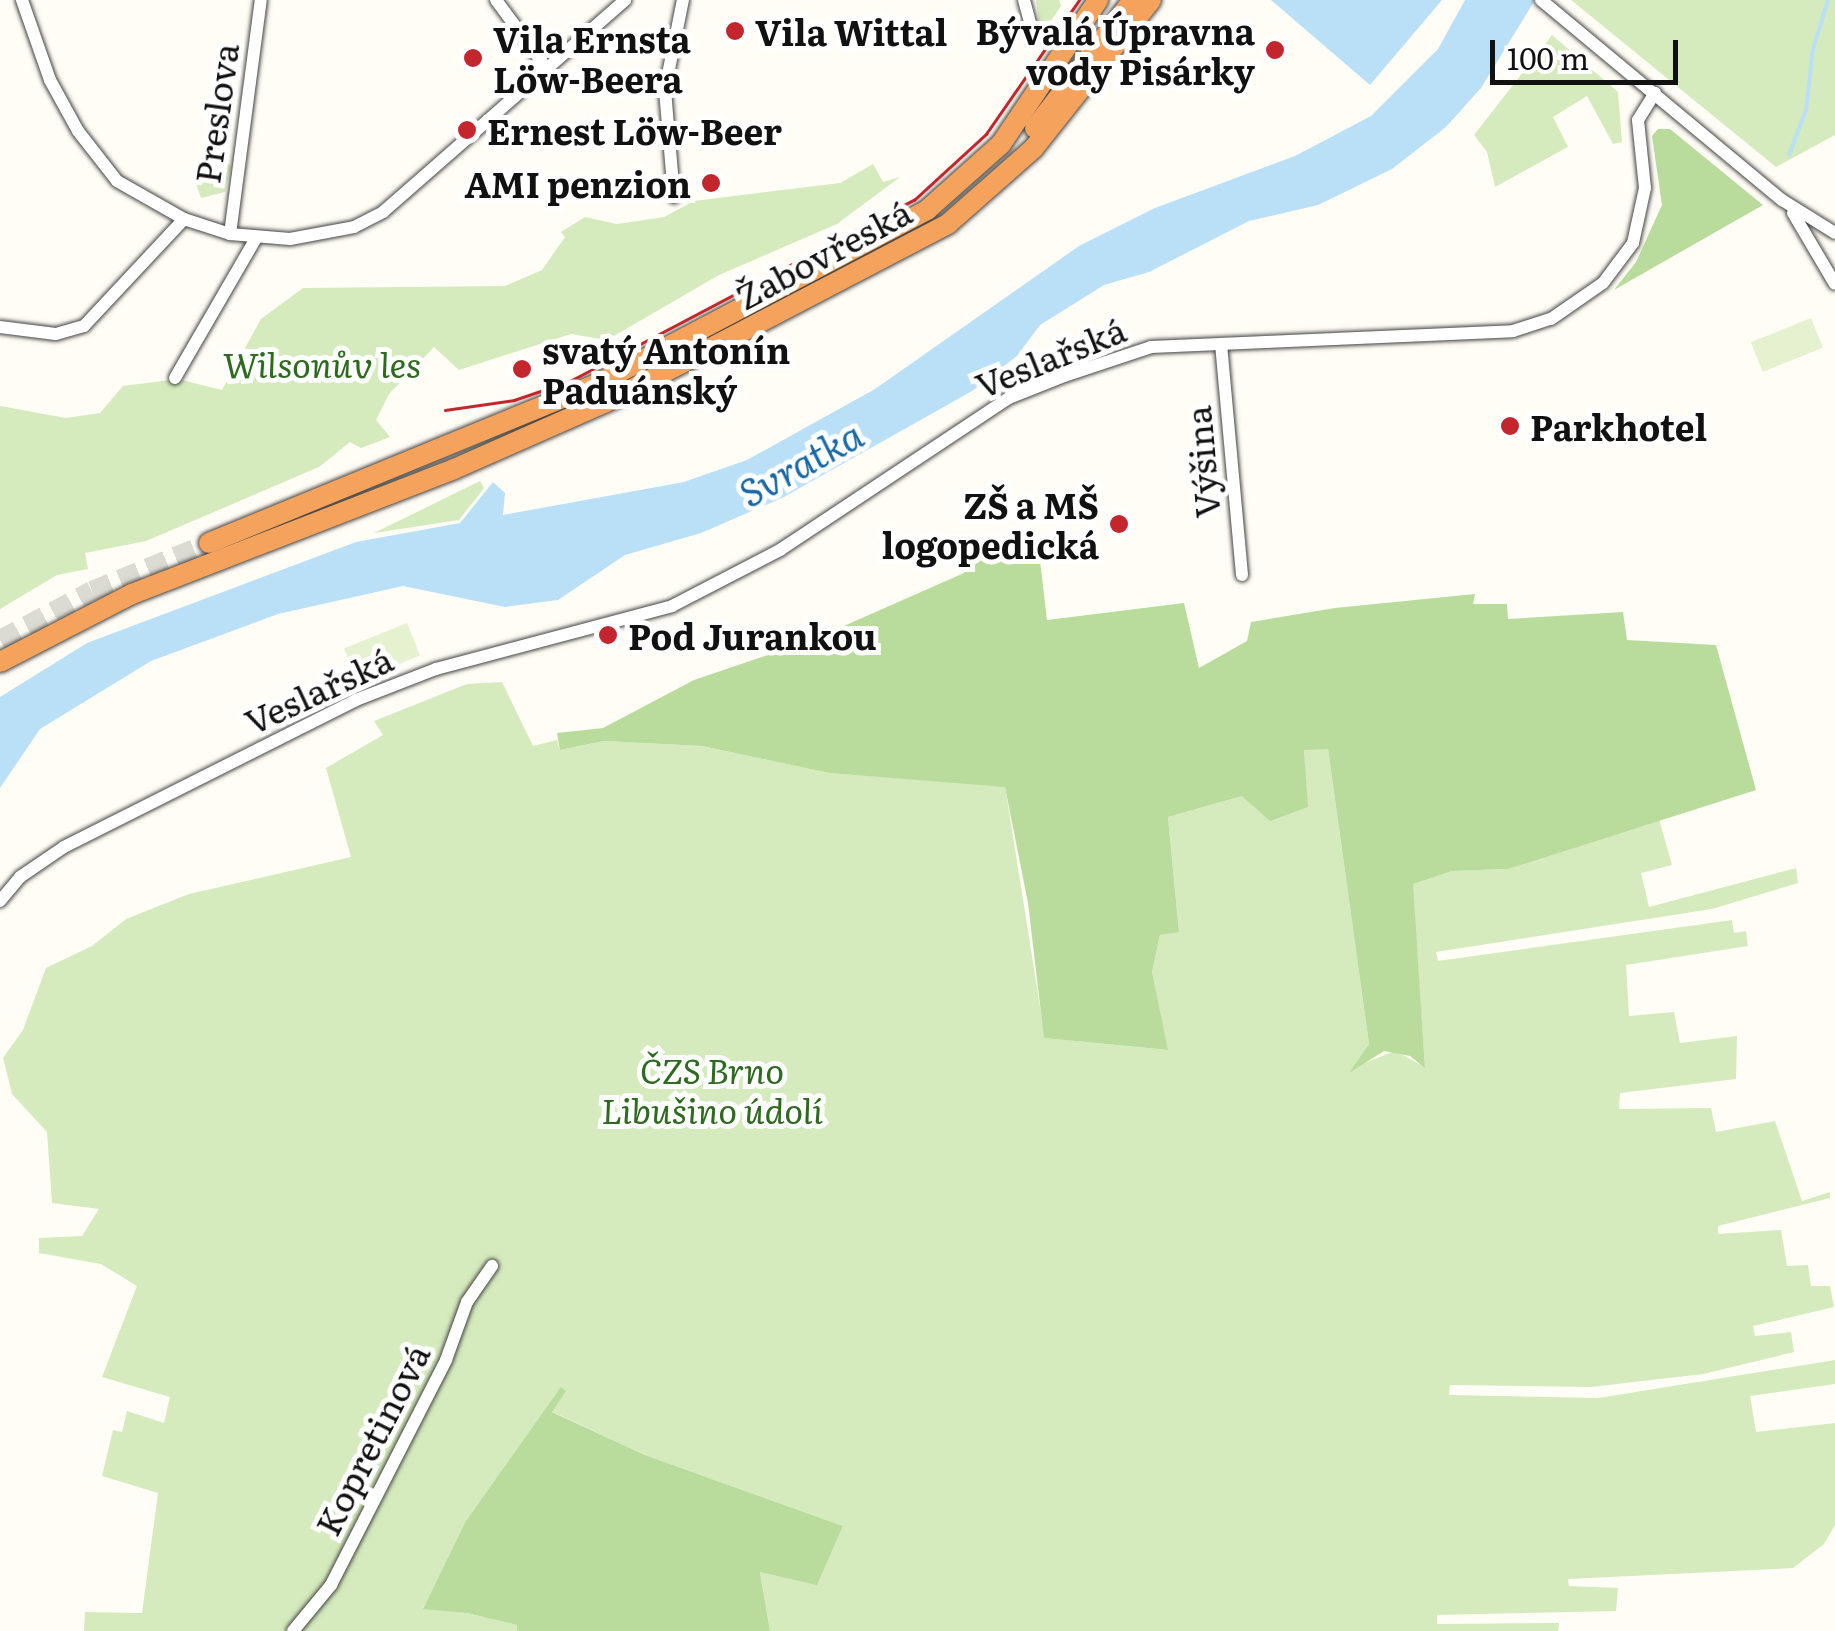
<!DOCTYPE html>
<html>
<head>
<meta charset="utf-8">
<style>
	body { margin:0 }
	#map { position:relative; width:1835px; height:1631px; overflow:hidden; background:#fffdf5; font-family:Literata,serif }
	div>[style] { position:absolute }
	.green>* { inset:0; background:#d5ebbd }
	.forest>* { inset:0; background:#b9dc9c }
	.pitch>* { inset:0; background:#e6f2cf; transform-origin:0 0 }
	.water>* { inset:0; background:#b9e0f7 }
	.stream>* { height:4px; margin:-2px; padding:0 2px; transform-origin:2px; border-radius:2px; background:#b9e0f7 }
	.highway-tunnel>* { height:20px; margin-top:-10px; transform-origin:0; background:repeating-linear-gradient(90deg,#dbdad3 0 20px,transparent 0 30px) }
	.roads { filter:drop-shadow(0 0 2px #444) drop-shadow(0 0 2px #444) }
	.minor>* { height:12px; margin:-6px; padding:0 6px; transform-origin:6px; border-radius:6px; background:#fff }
	.highway>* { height:20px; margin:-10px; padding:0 10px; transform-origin:10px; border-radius:10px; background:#f5a25d }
	.tram>* { height:2.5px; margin:-1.25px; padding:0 1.25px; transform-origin:1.25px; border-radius:1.25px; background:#c4262e }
	.dots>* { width:28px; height:28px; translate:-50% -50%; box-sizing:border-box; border:5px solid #fff; border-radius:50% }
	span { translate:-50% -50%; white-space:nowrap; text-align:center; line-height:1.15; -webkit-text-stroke:10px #fff; paint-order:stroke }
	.poi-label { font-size:35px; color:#111; font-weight:700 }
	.right { translate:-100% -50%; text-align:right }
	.left { translate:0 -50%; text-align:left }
	.street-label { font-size:35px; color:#111 }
	.park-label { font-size:35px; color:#2f6b1f; font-style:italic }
	.water-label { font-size:38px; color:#1768a6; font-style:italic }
	.scale { position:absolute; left:1490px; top:40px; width:188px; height:45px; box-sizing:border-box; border:5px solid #111; border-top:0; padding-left:12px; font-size:30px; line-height:35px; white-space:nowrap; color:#111; -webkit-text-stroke:8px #fff; paint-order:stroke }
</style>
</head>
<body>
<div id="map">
	<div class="green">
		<i style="clip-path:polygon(1036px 0,1059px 0,1061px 6px,1041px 36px)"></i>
		<i style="clip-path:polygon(1571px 0,1835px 0,1835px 135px,1776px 167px)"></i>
		<i style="clip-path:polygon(1552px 35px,1618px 92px,1622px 142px,1613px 144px,1587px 96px,1553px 117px,1568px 147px,1495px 187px,1487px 152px,1474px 135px)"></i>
		<i style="clip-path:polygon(226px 162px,231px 166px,225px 192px,201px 198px,193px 175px)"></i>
		<i style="clip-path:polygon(873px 164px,883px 182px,900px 177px,837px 224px,719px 275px,607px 340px,571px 334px,459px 370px,434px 347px,389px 394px,376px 420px,390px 437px,361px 448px,350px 442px,319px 467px,146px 541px,85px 553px,88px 569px,57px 575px,0 609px,0 406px,66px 418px,100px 413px,123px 386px,178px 379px,222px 390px,261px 319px,303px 288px,505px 286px,542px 270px,565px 237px,561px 232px,585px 217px,617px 224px,664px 217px,694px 201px,840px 183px)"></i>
		<i style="clip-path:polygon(480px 481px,484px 488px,459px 520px,374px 533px)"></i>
		<i style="clip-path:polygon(502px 682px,533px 746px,557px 740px,560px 750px,604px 741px,702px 746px,829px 773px,1005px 786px,1045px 1038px,1167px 1050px,1152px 972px,1160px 935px,1179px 931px,1168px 817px,1242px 796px,1307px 807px,1304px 749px,1328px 749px,1369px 1044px,1354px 1067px,1395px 1051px,1425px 1067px,1412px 884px,1452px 871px,1508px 869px,1659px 819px,1672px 865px,1641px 873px,1649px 907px,1796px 868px,1798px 883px,1712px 909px,1436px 952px,1438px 961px,1732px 920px,1734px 933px,1746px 931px,1748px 946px,1626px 965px,1629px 1016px,1674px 1012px,1680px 1043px,1737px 1036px,1736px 1079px,1620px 1093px,1619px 1109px,1711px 1108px,1716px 1132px,1775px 1121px,1802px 1201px,1830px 1192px,1830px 1198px,1718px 1226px,1718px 1234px,1781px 1230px,1787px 1266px,1808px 1265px,1811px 1286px,1830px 1286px,1834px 1307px,1753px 1326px,1755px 1336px,1791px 1332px,1794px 1352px,1703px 1374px,1591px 1387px,1450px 1385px,1449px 1395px,1598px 1398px,1835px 1360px,1835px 1384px,1750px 1396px,1756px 1432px,1835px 1423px,1835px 1525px,1824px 1544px,1793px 1568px,1568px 1579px,1569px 1586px,1618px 1588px,1616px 1611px,1437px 1615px,1437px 1624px,1559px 1623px,1558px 1631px,770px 1631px,760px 1571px,817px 1584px,843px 1526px,645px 1455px,551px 1411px,565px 1392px,561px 1388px,423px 1608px,467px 1613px,518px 1625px,517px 1631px,84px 1631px,85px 1612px,142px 1613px,158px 1493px,102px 1476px,113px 1430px,122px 1432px,127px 1411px,164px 1423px,170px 1397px,102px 1377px,137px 1286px,101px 1264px,39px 1253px,39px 1238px,82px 1236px,99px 1209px,52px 1203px,47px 1132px,12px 1094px,3px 1058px,23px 1030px,46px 968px,92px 946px,126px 919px,189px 894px,351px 857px,326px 768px,383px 735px,374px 721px,467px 684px)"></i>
	</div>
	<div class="forest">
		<i style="clip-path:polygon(1658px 129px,1670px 129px,1763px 205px,1614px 290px,1636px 262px,1662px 205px,1652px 136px)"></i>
		<i style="clip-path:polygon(1038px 544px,1047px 620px,1184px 603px,1199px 668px,1247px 641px,1251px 622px,1335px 608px,1475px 594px,1473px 604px,1507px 604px,1508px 619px,1623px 612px,1627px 640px,1716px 645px,1756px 790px,1508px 869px,1452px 871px,1413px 884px,1425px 1068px,1410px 1056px,1384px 1051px,1349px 1073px,1369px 1044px,1328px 749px,1304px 750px,1308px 807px,1270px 821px,1242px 796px,1168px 817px,1179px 932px,1160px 935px,1152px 972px,1168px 1050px,1044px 1038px,1028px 903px,1005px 787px,829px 773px,702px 746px,604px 741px,560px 750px,557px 733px,603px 728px,694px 680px,812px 640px,964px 573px,970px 556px)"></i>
		<i style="clip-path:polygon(561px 1387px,566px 1391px,552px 1412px,645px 1455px,843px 1526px,817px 1585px,760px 1572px,770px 1631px,517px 1631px,517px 1625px,467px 1613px,423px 1609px,466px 1521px)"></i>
	</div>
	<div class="pitch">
		<i style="left:1811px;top:318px;width:32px;height:65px;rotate:68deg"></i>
		<i style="left:407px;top:623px;width:35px;height:68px;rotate:68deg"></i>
	</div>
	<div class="water">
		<i style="clip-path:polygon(1271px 0,1442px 0,1370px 85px)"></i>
		<i style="clip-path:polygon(1465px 0,1535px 0,1481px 88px,1446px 127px,1392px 169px,1318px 205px,1249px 221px,1149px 272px,1104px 285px,1040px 325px,1017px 356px,972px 391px,782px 498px,701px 533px,625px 555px,558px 600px,505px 607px,403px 586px,278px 614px,151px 661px,40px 729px,0 788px,0 697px,87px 643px,356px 542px,460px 523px,493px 482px,505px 493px,503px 515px,684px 482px,747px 460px,875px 389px,1079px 246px,1155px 208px,1295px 156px,1371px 116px,1438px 49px)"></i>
	</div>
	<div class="stream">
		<i style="left:1789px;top:155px;width:48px;rotate:-69.3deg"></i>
		<i style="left:1806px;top:110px;width:61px;rotate:-83.5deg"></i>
		<i style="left:1813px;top:49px;width:51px;rotate:-73deg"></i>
	</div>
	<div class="highway-tunnel">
		<i style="left:0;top:640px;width:104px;rotate:-28deg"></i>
		<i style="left:92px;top:591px;width:126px;rotate:-22.3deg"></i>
	</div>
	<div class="roads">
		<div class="minor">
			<i style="left:22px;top:0;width:85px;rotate:70.7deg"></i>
			<i style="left:50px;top:80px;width:58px;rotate:61.2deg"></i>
			<i style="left:78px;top:131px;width:63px;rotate:52deg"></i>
			<i style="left:117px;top:181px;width:77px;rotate:29.6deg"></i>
			<i style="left:184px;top:219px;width:48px;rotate:18.1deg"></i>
			<i style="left:230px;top:234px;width:60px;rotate:4.8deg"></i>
			<i style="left:290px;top:239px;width:65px;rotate:-10.6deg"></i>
			<i style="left:354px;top:227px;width:33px;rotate:-27deg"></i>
			<i style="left:383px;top:212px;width:322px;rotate:-41.2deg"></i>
			<i style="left:496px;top:0;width:86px;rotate:53.5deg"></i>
			<i style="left:1024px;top:0;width:30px;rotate:75deg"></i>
			<i style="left:1541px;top:0;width:313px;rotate:39.7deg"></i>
			<i style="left:1782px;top:200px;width:62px;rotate:31.9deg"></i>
			<i style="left:674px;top:197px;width:108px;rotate:-94.8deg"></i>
			<i style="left:665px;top:89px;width:91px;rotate:-78.6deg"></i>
			<i style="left:1793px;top:213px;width:82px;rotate:59.4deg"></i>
			<i style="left:230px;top:234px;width:236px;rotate:-82.5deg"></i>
			<i style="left:0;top:327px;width:56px;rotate:7.1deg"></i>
			<i style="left:56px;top:334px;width:29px;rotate:-16deg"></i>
			<i style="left:84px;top:326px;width:146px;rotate:-46.9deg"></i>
			<i style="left:1221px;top:344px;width:232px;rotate:84.8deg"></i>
			<i style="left:175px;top:378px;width:162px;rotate:-59.9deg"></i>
			<i style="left:0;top:901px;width:31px;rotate:-50deg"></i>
			<i style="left:20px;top:877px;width:53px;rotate:-34.3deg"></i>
			<i style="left:64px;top:847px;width:327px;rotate:-26.7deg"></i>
			<i style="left:356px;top:700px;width:86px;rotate:-21.2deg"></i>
			<i style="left:436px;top:669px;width:244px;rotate:-14.9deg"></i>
			<i style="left:672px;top:606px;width:122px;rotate:-27.4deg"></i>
			<i style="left:780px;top:550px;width:275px;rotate:-33.6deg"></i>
			<i style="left:1009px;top:398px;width:59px;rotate:-21.8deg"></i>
			<i style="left:1064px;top:376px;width:92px;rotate:-18.4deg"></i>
			<i style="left:1151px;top:347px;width:362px;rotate:-2.5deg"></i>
			<i style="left:1513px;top:331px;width:40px;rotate:-18deg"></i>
			<i style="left:1551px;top:319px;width:63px;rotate:-34.7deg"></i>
			<i style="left:1603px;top:283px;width:50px;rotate:-53.1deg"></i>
			<i style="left:1633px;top:243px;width:56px;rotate:-77.7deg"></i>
			<i style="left:1645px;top:188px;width:68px;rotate:-95.9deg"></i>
			<i style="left:1638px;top:120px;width:32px;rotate:-58deg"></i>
			<i style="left:293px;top:1631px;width:60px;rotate:-50.4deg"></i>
			<i style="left:331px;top:1585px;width:253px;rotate:-62.9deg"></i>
			<i style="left:446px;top:1360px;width:62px;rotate:-70.1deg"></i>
			<i style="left:467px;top:1302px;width:44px;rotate:-55.2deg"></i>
		</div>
		<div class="highway">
			<i style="left:1035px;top:128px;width:161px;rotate:-52.6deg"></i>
			<i style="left:209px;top:543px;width:424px;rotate:-22.3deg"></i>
			<i style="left:601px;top:382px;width:369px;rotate:-27.8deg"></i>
			<i style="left:927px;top:210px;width:99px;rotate:-41.7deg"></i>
			<i style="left:1001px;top:144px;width:174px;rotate:-56deg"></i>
			<i style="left:0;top:662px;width:148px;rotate:-27.3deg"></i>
			<i style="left:132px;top:594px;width:345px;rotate:-21.2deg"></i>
			<i style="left:454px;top:469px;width:174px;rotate:-23.8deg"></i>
			<i style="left:613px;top:399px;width:379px;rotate:-27.6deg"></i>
			<i style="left:949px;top:223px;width:112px;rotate:-41.4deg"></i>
			<i style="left:1033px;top:149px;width:190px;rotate:-51.6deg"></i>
		</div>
	</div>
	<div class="tram">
		<i style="left:445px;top:410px;width:70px;rotate:-8.2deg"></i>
		<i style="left:514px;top:400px;width:59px;rotate:-18.7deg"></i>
		<i style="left:570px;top:381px;width:389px;rotate:-27.8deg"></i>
		<i style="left:914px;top:200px;width:98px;rotate:-42.5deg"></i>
		<i style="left:986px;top:134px;width:163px;rotate:-55.2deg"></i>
	</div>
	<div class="dots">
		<i style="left:735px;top:31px;background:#c4262e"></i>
		<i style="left:1275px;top:50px;background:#c4262e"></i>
		<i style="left:473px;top:58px;background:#c4262e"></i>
		<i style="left:467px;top:130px;background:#c4262e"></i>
		<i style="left:711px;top:183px;background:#c4262e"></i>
		<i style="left:522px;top:369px;background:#c4262e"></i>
		<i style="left:1510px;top:426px;background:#c4262e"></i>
		<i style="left:1119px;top:524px;background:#c4262e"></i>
		<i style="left:608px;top:635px;background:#c4262e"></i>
	</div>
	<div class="poi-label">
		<span class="right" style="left:1255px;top:50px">Bývalá Úpravna<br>vody Pisárky</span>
		<span class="left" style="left:755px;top:31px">Vila Wittal</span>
		<span class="left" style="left:493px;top:58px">Vila Ernsta<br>Löw-Beera</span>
		<span class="left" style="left:487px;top:130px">Ernest Löw-Beer</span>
		<span class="right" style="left:691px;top:183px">AMI penzion</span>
		<span class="left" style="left:542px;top:369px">svatý Antonín<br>Paduánský</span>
		<span class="left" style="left:1530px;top:426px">Parkhotel</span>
		<span class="right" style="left:1099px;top:524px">ZŠ a MŠ<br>logopedická</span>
		<span class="left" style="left:628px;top:635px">Pod Jurankou</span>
	</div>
	<div class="street-label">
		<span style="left:215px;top:113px;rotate:-82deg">Preslova</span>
		<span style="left:823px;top:253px;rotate:-28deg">Žabovřeská</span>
		<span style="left:1050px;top:356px;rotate:-22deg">Veslařská</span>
		<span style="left:1201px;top:462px;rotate:-95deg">Výšina</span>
		<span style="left:318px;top:689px;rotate:-25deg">Veslařská</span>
		<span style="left:371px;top:1439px;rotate:-63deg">Kopretinová</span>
	</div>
	<div class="park-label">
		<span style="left:322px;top:363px">Wilsonův les</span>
		<span style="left:712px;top:1089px">ČZS Brno<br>Libušino údolí</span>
	</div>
	<div class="water-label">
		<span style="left:800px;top:462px;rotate:-29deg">Svratka</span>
	</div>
	<div class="scale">100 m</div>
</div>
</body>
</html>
